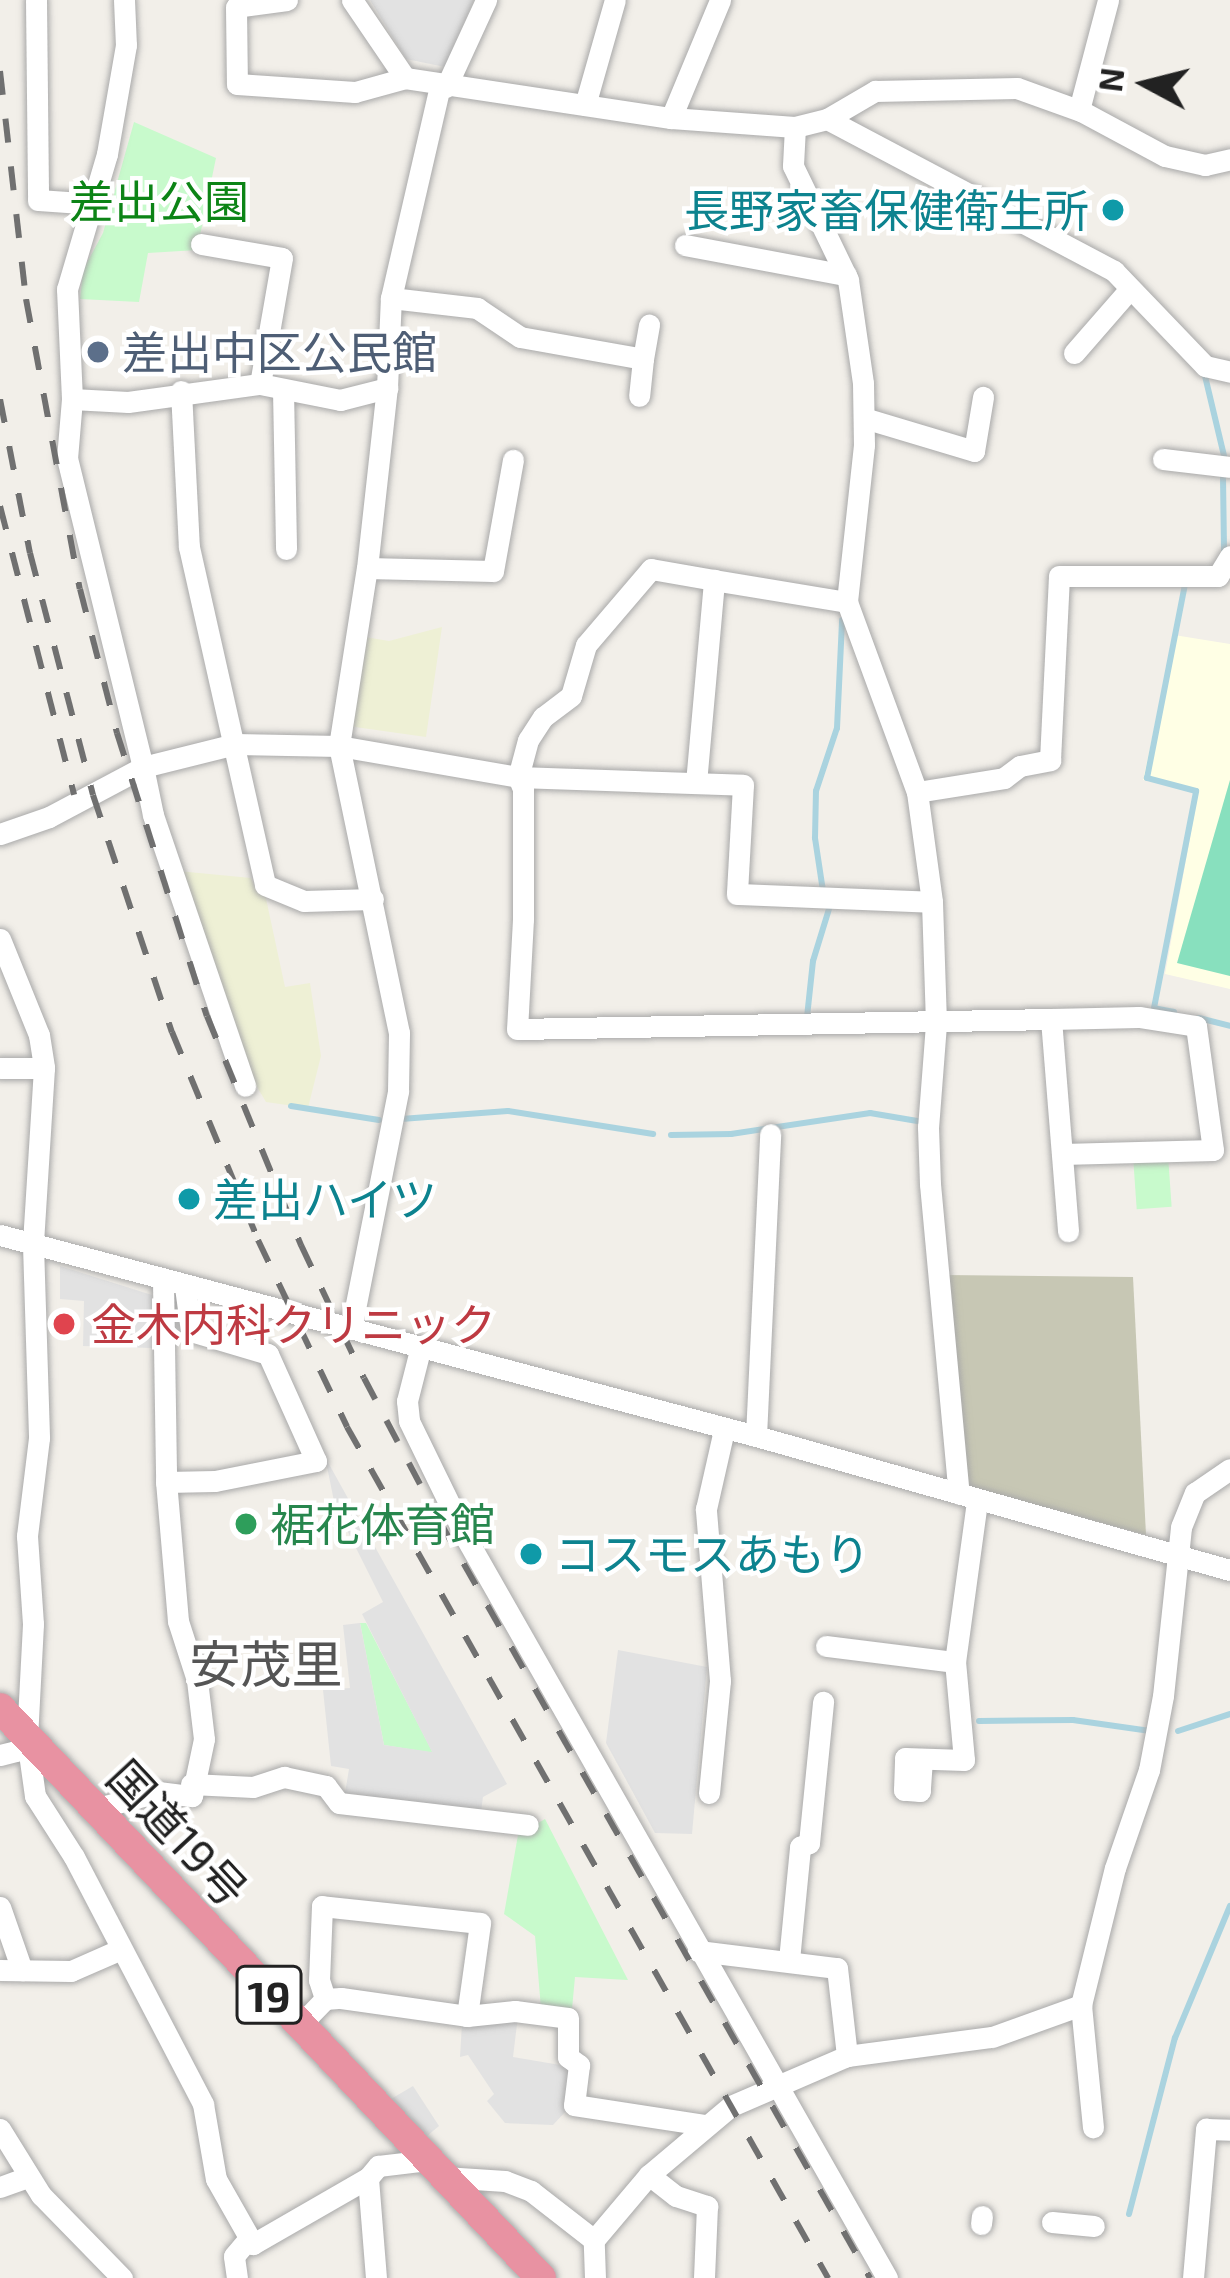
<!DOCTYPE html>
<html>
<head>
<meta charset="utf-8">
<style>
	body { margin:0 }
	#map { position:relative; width:1230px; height:2278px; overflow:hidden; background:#f2efe9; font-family:"Exo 2","Noto Sans JP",sans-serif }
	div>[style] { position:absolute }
	.education>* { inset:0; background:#ffffe5 }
	.construction>* { inset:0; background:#c7c7b4 }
	.farmland>* { inset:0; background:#eef0d5 }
	.park>* { inset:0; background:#c8facc; transform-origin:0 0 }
	.pitch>* { inset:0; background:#88e0be }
	.parking>* { inset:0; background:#e2e2e2 }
	.stream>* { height:6px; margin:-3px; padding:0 3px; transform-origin:3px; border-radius:3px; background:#aad3df }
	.roads { filter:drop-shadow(0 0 3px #a9a9a9) drop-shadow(0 0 3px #a9a9a9) }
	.minor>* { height:21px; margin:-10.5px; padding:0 10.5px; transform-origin:10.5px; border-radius:10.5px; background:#fff }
	.highway>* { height:30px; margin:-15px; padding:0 15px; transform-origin:15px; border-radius:15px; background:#e892a2 }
	.rail>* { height:6px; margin-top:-3px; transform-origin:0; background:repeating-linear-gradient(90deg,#707070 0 24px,transparent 0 48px) }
	.dots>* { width:33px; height:33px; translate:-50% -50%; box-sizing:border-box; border:6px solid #fff; border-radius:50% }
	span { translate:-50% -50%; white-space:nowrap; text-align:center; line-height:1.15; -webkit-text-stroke:9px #fff; paint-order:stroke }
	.shield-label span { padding:3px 9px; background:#fff; border:3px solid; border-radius:9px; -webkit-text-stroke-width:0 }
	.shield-label { font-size:42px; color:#222; font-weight:700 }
	.park-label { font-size:45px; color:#0c8416 }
	.culture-label { font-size:45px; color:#0d838f }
	.right { translate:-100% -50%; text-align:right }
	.left { translate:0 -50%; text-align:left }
	.service-label { font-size:45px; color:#4e5e75 }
	.health-label { font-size:45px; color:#be3a42 }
	.leisure-label { font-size:45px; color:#27864d }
	.street-label { font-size:45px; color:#222 }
	.quarter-label { font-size:51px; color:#555 }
	.north { position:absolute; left:1086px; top:24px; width:120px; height:120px; -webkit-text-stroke:9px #fff; paint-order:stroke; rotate:277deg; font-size:33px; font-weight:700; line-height:48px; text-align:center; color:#222 }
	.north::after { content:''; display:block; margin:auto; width:42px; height:54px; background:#222; clip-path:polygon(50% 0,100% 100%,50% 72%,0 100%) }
</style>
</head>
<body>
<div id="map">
	<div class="education">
		<i style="clip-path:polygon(1174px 635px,1230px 644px,1230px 989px,1165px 974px,1199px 789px,1143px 780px)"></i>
	</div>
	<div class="construction">
		<i style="clip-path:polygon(944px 1275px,1133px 1277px,1146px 1535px,966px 1486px)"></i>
	</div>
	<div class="farmland">
		<i style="clip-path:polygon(442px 627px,426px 737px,348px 726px,365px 637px,389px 641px)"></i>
		<i style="clip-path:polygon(178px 871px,251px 878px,257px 892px,265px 894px,285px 987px,310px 983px,321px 1056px,308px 1108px,266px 1102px,248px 1072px)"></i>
	</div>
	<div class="park">
		<i style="clip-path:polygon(134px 122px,216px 158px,197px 250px,148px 253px,139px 302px,80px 299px,83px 270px,103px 233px)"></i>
		<i style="left:1168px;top:1155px;width:52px;height:35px;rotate:86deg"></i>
		<i style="clip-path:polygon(360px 1623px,366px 1623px,433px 1753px,384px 1745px)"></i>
		<i style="clip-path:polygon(545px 1819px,628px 1980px,575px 1977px,572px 2009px,541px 2009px,535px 1936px,504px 1914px,518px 1835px)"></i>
	</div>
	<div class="pitch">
		<i style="clip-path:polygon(1230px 780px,1230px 976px,1177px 963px)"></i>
	</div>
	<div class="parking">
		<i style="clip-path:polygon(370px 0,474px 0,445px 67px,406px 59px)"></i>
		<i style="clip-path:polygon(60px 1266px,152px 1295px,152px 1348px,83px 1346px,84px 1301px,60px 1299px)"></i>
		<i style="clip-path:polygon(325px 1457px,507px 1784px,483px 1797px,481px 1812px,345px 1793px,349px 1769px,331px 1766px,323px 1690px,350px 1688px,343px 1625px,360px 1623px,384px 1745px,432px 1752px,362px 1614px,383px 1602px,335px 1506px)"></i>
		<i style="clip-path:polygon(618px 1650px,707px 1667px,692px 1834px,655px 1833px,606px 1743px)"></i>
		<i style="clip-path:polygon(518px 2016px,513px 2057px,572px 2067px,567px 2110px,553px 2125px,505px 2123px,487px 2101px,494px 2094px,468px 2055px,460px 2057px,462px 2024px)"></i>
		<i style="clip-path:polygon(413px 2086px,439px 2126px,427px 2136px,391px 2099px)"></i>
	</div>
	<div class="stream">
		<i style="left:1205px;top:376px;width:82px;rotate:76.6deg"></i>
		<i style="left:1223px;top:477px;width:73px;rotate:89.2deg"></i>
		<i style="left:823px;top:891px;width:54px;rotate:-98.6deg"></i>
		<i style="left:815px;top:838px;width:47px;rotate:-88.8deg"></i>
		<i style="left:816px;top:791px;width:66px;rotate:-71.6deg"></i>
		<i style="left:837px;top:728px;width:108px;rotate:-87.3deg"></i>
		<i style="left:1174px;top:1012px;width:20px;rotate:-169deg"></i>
		<i style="left:1154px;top:1008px;width:221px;rotate:-79deg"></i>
		<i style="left:1196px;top:791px;width:51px;rotate:-165.1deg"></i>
		<i style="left:1147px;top:778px;width:198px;rotate:-78.9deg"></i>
		<i style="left:807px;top:1017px;width:56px;rotate:-83.9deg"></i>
		<i style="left:813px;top:961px;width:54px;rotate:-72.9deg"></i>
		<i style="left:1199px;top:1018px;width:32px;rotate:14deg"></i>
		<i style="left:291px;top:1106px;width:89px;rotate:9deg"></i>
		<i style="left:401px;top:1119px;width:107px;rotate:-4.3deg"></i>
		<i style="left:508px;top:1111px;width:147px;rotate:9deg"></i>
		<i style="left:671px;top:1135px;width:60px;rotate:-1deg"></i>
		<i style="left:731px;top:1134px;width:141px;rotate:-8.6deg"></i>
		<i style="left:870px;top:1113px;width:54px;rotate:9.6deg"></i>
		<i style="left:979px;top:1721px;width:94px;rotate:-0.6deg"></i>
		<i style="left:1073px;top:1720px;width:78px;rotate:8.1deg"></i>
		<i style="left:1178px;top:1731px;width:55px;rotate:-18.1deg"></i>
		<i style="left:1129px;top:2214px;width:182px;rotate:-75.4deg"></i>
		<i style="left:1175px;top:2038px;width:143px;rotate:-67.4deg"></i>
	</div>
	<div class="roads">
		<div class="minor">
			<i style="left:36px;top:0;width:200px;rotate:89.4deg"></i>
			<i style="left:38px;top:200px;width:58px;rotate:3.9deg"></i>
			<i style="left:124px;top:0;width:45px;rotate:87.5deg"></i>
			<i style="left:126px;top:45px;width:111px;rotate:99.9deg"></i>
			<i style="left:107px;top:154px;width:141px;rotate:106.5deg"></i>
			<i style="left:67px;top:289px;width:110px;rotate:87.4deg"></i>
			<i style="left:72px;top:399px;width:56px;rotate:3.1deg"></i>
			<i style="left:128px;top:402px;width:133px;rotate:-7.8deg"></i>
			<i style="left:260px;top:384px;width:82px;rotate:11.3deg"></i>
			<i style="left:340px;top:400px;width:49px;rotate:-14.3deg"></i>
			<i style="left:287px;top:0;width:51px;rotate:172.2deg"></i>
			<i style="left:236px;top:7px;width:77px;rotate:89.3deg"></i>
			<i style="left:237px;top:84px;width:118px;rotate:3.9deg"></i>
			<i style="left:355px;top:92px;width:52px;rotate:-15.6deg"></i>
			<i style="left:405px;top:78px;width:269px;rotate:8.6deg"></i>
			<i style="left:671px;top:118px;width:124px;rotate:4.2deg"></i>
			<i style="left:795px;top:127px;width:33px;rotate:-14deg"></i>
			<i style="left:827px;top:119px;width:325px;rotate:27.9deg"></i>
			<i style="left:1114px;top:271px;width:132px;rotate:46.2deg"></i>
			<i style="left:1205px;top:366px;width:26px;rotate:13deg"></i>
			<i style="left:352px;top:0;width:94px;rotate:55.8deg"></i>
			<i style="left:446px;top:87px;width:96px;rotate:-65.3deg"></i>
			<i style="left:585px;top:105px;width:109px;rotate:-74.1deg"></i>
			<i style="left:1079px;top:110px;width:114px;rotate:-75.2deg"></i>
			<i style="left:671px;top:118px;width:128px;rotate:-67.4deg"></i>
			<i style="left:827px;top:119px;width:56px;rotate:-30.3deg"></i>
			<i style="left:875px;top:91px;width:142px;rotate:-1.2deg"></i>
			<i style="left:1017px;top:88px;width:68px;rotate:19.8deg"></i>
			<i style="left:1081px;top:111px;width:95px;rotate:28.2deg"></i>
			<i style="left:1165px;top:156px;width:41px;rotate:12.7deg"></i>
			<i style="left:1205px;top:165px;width:26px;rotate:-13deg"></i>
			<i style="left:795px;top:127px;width:39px;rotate:93deg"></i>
			<i style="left:793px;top:166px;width:127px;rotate:64.2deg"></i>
			<i style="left:848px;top:280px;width:104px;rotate:81.7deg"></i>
			<i style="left:863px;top:383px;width:62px;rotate:89.1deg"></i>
			<i style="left:864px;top:445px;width:158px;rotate:96.2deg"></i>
			<i style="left:847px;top:602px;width:202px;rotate:69.8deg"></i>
			<i style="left:917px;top:792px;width:111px;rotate:82.2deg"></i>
			<i style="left:932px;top:902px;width:122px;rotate:88.1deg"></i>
			<i style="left:936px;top:1024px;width:103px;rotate:94.4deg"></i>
			<i style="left:928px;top:1127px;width:57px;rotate:88deg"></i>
			<i style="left:930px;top:1184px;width:311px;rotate:84.7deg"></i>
			<i style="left:201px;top:244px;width:82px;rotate:9.8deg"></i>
			<i style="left:282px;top:258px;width:128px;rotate:99.9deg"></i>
			<i style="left:685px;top:245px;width:164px;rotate:10.6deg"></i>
			<i style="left:391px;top:298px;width:87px;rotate:6.6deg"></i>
			<i style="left:477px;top:308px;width:52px;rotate:34deg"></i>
			<i style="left:520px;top:337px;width:125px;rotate:10.1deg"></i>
			<i style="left:643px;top:359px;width:37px;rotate:96deg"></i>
			<i style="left:1074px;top:353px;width:84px;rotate:-48.9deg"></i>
			<i style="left:643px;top:359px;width:35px;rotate:-80deg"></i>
			<i style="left:283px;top:390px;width:159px;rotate:88.9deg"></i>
			<i style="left:181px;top:391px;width:156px;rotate:87.1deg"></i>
			<i style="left:189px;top:547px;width:346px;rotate:77.3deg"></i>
			<i style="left:265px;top:885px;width:42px;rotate:22.3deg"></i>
			<i style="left:304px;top:901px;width:69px;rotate:-1.7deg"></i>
			<i style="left:72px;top:399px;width:59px;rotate:94.8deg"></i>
			<i style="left:67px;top:458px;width:318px;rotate:76.2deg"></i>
			<i style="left:143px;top:767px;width:95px;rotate:-14deg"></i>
			<i style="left:235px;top:744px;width:104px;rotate:1.1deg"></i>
			<i style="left:339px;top:746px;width:182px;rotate:9.8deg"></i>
			<i style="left:518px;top:777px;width:225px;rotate:2deg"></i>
			<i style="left:743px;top:785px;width:109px;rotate:93.2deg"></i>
			<i style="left:737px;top:894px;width:195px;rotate:2.3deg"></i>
			<i style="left:864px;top:418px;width:115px;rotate:16.7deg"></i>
			<i style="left:974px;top:451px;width:55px;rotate:-80.5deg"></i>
			<i style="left:1163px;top:459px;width:67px;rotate:6.8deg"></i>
			<i style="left:367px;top:568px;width:126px;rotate:1.4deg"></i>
			<i style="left:493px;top:571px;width:113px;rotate:-79.8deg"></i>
			<i style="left:714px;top:580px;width:64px;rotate:-170.1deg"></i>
			<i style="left:651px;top:569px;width:100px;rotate:130.5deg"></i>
			<i style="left:586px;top:645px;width:53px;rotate:106.4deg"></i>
			<i style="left:571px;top:696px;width:35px;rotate:143deg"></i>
			<i style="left:543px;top:717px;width:27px;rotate:123deg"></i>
			<i style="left:528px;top:740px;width:38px;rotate:105deg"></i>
			<i style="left:518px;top:777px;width:13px;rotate:67deg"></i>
			<i style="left:523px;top:789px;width:130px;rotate:90deg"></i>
			<i style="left:523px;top:919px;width:110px;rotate:93.1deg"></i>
			<i style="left:517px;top:1029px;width:534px;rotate:-1.07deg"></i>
			<i style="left:696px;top:783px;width:204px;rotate:-84.9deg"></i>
			<i style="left:714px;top:580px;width:135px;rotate:9.4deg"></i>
			<i style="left:917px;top:792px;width:88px;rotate:-9.1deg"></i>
			<i style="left:1004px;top:778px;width:20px;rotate:-37deg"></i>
			<i style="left:1020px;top:766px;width:31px;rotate:-11deg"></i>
			<i style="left:1050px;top:760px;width:184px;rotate:-87.2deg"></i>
			<i style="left:1059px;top:576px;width:159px"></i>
			<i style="left:1218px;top:576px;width:23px;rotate:-59deg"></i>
			<i style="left:0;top:834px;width:52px;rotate:-19.1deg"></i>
			<i style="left:49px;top:817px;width:106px;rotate:-28deg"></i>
			<i style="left:143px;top:767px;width:49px;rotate:78.2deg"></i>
			<i style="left:153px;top:815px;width:286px;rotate:71.2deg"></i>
			<i style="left:0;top:939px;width:104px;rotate:67.9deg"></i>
			<i style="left:39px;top:1035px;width:33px;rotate:81deg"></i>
			<i style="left:44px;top:1068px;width:177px;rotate:93.6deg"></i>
			<i style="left:33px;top:1245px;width:193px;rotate:88.2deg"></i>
			<i style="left:39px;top:1438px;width:99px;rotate:97deg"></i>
			<i style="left:27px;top:1536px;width:88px;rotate:86.1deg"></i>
			<i style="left:33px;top:1624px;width:115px;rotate:93deg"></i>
			<i style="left:27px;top:1739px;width:58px;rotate:82deg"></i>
			<i style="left:35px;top:1796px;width:72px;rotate:57.4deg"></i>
			<i style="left:74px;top:1857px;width:279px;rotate:62.4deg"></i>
			<i style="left:203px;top:2104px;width:76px;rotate:80.2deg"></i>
			<i style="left:216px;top:2179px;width:75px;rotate:60.4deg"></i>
			<i style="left:253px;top:2244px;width:133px;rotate:-29.9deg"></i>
			<i style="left:0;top:1068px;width:44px"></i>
			<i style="left:1063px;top:1154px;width:150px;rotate:-1.5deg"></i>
			<i style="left:1213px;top:1150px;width:125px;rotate:-97.8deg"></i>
			<i style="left:1196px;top:1026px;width:58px;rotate:-171deg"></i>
			<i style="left:1139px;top:1017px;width:88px;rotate:178.7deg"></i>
			<i style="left:1051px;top:1019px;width:213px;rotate:85.4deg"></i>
			<i style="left:0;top:1235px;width:782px;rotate:14.89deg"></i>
			<i style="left:756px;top:1436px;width:493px;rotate:15.8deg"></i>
			<i style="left:163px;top:1281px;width:201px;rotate:89.1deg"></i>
			<i style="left:351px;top:1329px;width:243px;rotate:-78.8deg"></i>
			<i style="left:398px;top:1091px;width:58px;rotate:-89deg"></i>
			<i style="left:399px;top:1033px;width:293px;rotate:-101.8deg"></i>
			<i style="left:339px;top:746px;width:180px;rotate:-81.1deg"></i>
			<i style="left:367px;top:568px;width:181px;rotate:-83.7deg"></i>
			<i style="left:387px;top:388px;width:90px;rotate:-87.5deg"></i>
			<i style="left:391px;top:298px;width:218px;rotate:-77deg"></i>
			<i style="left:420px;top:1350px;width:53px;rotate:104.3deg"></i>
			<i style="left:407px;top:1401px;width:20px;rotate:84deg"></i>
			<i style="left:409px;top:1421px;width:130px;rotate:64deg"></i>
			<i style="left:466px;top:1538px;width:851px;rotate:60.36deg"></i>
			<i style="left:756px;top:1436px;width:302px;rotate:-87.3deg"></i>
			<i style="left:826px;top:1646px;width:130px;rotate:7.1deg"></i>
			<i style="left:0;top:1755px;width:16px;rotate:-14deg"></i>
			<i style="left:16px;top:1751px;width:16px;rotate:-47deg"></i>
			<i style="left:922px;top:1759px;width:32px;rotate:94deg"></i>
			<i style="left:920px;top:1791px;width:16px;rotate:-176deg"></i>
			<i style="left:904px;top:1790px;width:32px;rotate:-88deg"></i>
			<i style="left:905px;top:1758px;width:59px;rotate:1.9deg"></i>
			<i style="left:964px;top:1760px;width:98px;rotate:-95.2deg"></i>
			<i style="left:955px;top:1662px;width:162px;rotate:-82.2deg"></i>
			<i style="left:191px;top:1784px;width:62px;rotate:2.8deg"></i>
			<i style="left:253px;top:1787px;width:33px;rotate:-18deg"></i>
			<i style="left:284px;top:1777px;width:43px;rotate:12.1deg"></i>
			<i style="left:326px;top:1786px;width:21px;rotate:53deg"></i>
			<i style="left:339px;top:1803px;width:190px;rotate:6.6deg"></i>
			<i style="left:709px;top:1793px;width:113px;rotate:-84.4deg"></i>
			<i style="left:720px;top:1681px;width:173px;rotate:-94.7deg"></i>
			<i style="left:706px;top:1509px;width:81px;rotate:-77.2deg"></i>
			<i style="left:94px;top:1809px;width:66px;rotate:-14.9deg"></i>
			<i style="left:158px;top:1792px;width:34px;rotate:7deg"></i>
			<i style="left:192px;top:1796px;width:58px;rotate:-78.1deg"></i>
			<i style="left:204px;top:1739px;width:59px;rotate:-96.8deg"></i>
			<i style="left:197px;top:1680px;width:62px;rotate:-107.9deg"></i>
			<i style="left:178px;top:1621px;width:140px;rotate:-94.9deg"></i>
			<i style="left:166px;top:1482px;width:49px;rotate:-1.2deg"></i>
			<i style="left:215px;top:1481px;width:103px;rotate:-11.2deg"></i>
			<i style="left:316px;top:1461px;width:117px;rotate:-114.2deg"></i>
			<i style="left:268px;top:1354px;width:80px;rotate:-163.4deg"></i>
			<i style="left:191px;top:1331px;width:44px;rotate:-97.8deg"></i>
			<i style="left:0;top:1907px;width:67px;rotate:70.8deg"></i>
			<i style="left:698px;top:1951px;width:140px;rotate:7deg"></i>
			<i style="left:837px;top:1968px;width:89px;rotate:83.5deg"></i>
			<i style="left:789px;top:1960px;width:114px;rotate:-84.4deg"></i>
			<i style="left:800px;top:1847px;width:10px;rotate:-24deg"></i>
			<i style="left:809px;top:1843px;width:142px;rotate:-84.3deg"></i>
			<i style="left:0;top:1970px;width:71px;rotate:0.8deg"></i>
			<i style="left:71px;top:1971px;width:52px;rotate:-23.6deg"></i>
			<i style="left:1081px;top:2005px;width:123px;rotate:84.4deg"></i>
			<i style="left:467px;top:2016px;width:48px;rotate:-5.9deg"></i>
			<i style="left:515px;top:2011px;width:53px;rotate:7.5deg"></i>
			<i style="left:568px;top:2018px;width:39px;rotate:90deg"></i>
			<i style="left:568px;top:2057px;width:14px;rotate:36deg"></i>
			<i style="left:579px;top:2065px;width:40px;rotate:97.1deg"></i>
			<i style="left:574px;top:2105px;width:133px;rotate:8.7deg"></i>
			<i style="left:299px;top:2026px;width:37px;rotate:-46deg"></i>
			<i style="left:325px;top:1999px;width:16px;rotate:-4deg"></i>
			<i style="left:341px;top:1998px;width:127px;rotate:8.1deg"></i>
			<i style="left:467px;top:2016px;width:94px;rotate:-82deg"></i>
			<i style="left:480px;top:1923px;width:159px;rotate:-173.9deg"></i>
			<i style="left:322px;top:1906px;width:74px;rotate:92.3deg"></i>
			<i style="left:319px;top:1980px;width:20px;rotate:72deg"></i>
			<i style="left:0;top:2129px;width:78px;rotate:58.2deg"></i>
			<i style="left:41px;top:2195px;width:116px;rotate:45.7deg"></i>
			<i style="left:649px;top:2175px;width:34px;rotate:38deg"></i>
			<i style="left:676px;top:2196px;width:33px;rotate:18deg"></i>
			<i style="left:707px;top:2206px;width:72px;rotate:92.4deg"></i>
			<i style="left:444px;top:2177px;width:61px;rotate:3.8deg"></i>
			<i style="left:505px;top:2181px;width:28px;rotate:21deg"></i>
			<i style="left:531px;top:2191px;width:80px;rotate:37.9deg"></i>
			<i style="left:0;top:2187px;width:29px;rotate:-20deg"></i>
			<i style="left:1052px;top:2222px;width:42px;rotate:5.4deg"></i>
			<i style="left:981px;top:2224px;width:8px;rotate:-83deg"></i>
			<i style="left:237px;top:2278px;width:22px;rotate:-98deg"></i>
			<i style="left:234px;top:2256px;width:23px;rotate:-50deg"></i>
			<i style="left:376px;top:2278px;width:100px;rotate:-94.6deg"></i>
			<i style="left:368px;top:2178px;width:16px;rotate:-50deg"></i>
			<i style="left:378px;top:2166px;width:50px;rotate:-6.8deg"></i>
			<i style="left:595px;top:2278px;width:38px;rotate:-92deg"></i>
			<i style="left:594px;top:2240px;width:85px;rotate:-49.8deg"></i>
			<i style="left:649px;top:2175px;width:107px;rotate:-40.1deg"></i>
			<i style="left:731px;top:2106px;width:126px;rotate:-23.3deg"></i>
			<i style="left:847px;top:2056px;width:146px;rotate:-7.5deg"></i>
			<i style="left:992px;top:2037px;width:95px;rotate:-19.8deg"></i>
			<i style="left:1081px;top:2005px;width:141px;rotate:-76.1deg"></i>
			<i style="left:1115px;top:1868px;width:104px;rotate:-70.9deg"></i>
			<i style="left:1149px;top:1770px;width:75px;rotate:-79.3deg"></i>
			<i style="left:1163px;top:1696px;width:170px;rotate:-83.9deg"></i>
			<i style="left:1181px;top:1527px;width:37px;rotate:-68deg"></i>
			<i style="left:1195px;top:1493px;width:42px;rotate:-34.4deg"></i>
			<i style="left:1193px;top:2278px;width:150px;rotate:-85deg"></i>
			<i style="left:1206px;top:2129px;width:24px;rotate:2deg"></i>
		</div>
		<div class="highway">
			<i style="left:0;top:1708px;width:786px;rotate:46.5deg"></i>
		</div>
	</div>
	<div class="rail">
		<i style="left:0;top:71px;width:229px;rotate:83.5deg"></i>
		<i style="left:26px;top:299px;width:295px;rotate:79.5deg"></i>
		<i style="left:80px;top:589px;width:149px;rotate:75.6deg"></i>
		<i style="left:117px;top:733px;width:297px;rotate:72.4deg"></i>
		<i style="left:207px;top:1016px;width:248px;rotate:67.7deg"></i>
		<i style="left:301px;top:1245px;width:147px;rotate:64.7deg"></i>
		<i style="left:364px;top:1378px;width:163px;rotate:62.2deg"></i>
		<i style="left:440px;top:1522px;width:870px;rotate:60.37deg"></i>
		<i style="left:0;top:399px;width:157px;rotate:79deg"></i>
		<i style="left:30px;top:553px;width:250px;rotate:75.4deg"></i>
		<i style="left:93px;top:795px;width:250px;rotate:71.6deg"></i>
		<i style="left:172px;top:1032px;width:225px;rotate:67.5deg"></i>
		<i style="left:258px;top:1240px;width:207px;rotate:64.5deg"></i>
		<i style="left:347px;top:1427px;width:978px;rotate:60.52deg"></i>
		<i style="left:0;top:506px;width:298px;rotate:75.6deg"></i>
	</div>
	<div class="dots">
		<i style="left:1113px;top:210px;background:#0f9aa8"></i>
		<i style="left:98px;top:352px;background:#5c6f8a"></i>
		<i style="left:189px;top:1199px;background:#0f9aa8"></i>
		<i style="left:64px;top:1324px;background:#e0444e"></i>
		<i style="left:246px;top:1524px;background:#2e9e5b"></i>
		<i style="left:531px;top:1554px;background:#0f9aa8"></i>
	</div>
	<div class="shield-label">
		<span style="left:269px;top:1995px">19</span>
	</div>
	<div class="park-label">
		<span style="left:159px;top:201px">差出公園</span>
	</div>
	<div class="culture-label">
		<span class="right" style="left:1089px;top:210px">長野家畜保健衛生所</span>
		<span class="left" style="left:213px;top:1199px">差出ハイツ</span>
		<span class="left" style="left:555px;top:1554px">コスモスあもり</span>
	</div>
	<div class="service-label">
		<span class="left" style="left:122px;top:352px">差出中区公民館</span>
	</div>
	<div class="health-label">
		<span class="left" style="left:91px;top:1324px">金木内科クリニック</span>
	</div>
	<div class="leisure-label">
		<span class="left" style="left:270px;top:1524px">裾花体育館</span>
	</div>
	<div class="street-label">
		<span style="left:178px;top:1833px;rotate:47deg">国道19号</span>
	</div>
	<div class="quarter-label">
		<span style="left:266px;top:1663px">安茂里</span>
	</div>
	<div class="north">N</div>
</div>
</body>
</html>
